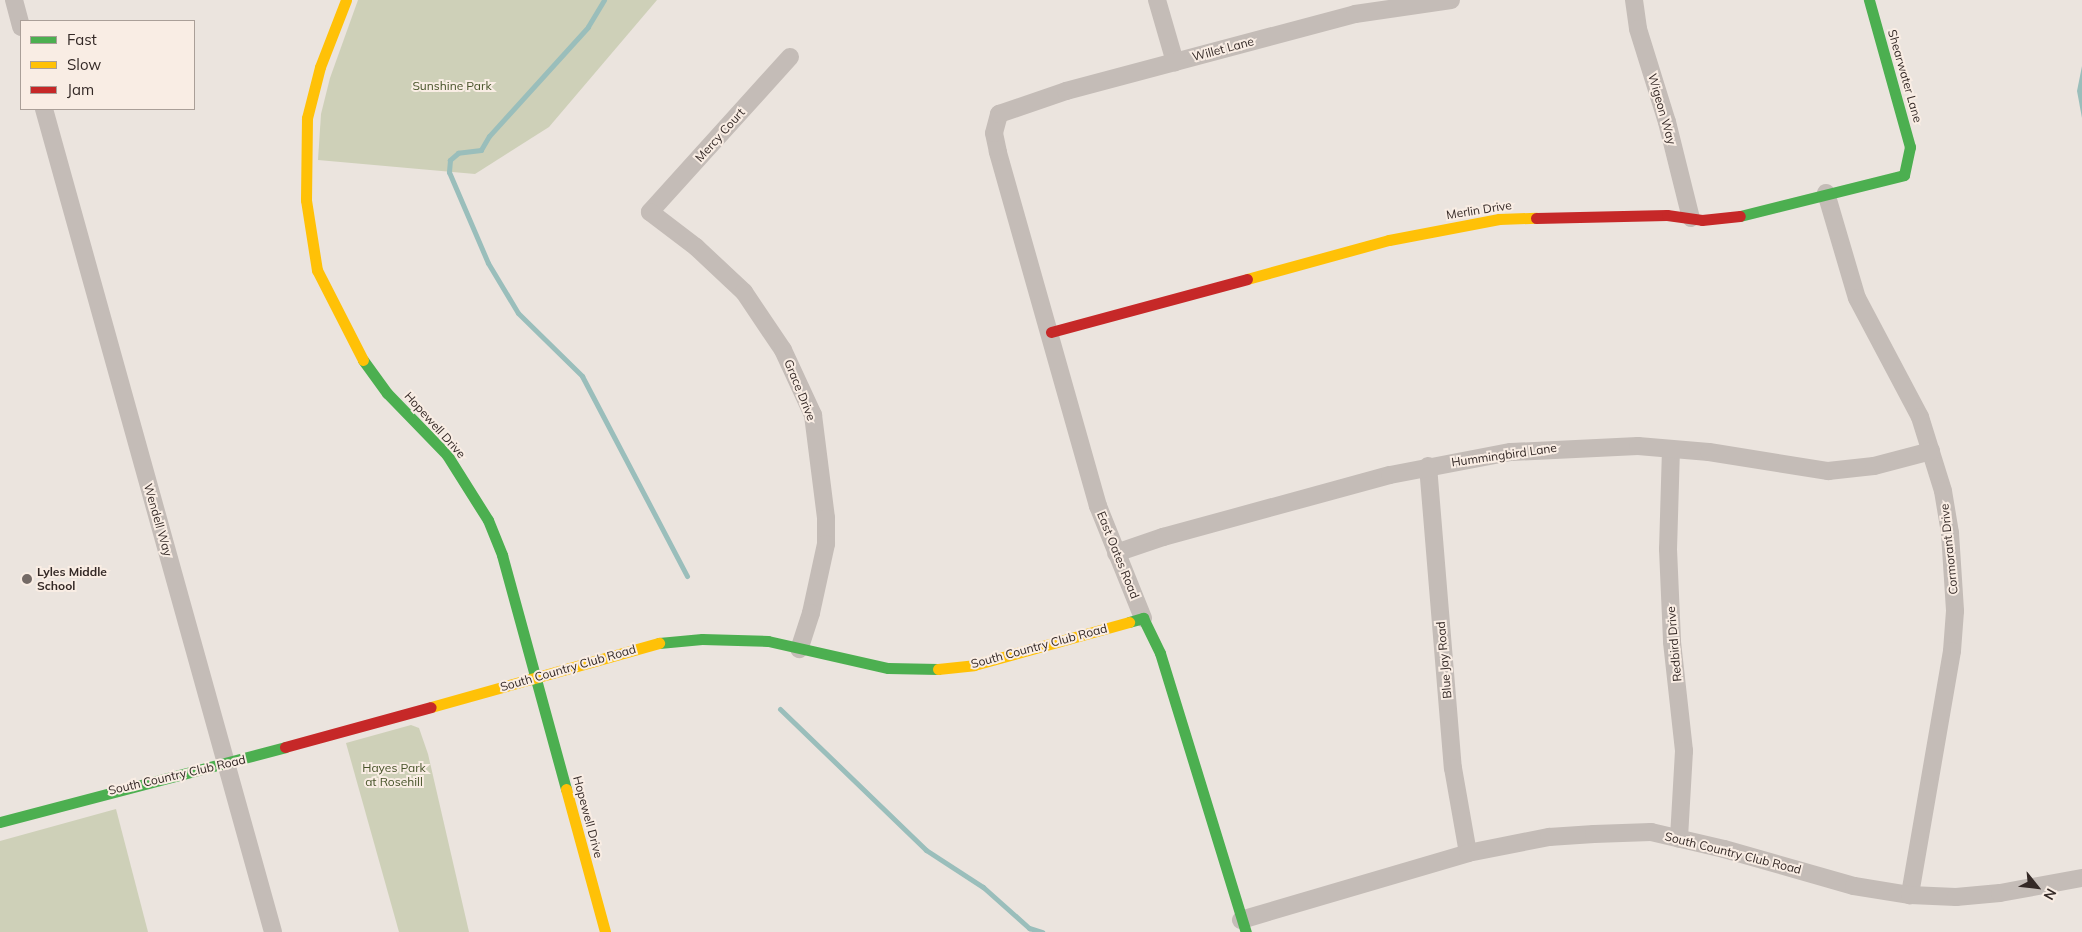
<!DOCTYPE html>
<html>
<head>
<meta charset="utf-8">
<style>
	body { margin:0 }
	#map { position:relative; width:2082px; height:932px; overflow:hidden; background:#ebe4de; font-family:Mulish,sans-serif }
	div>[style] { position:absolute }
	.green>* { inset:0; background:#ced0b8 }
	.water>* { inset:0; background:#9abebb }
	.stream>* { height:5px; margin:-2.5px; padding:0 2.5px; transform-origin:2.5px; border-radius:2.5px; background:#9abebb }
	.street>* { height:18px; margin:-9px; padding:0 9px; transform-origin:9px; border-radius:9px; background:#c4bcb7 }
	.fast>* { height:11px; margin:-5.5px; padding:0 5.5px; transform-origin:5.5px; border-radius:5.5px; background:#4caf50 }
	.slow>* { height:11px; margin:-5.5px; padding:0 5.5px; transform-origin:5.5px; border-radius:5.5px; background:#ffc107 }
	.jam>* { height:11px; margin:-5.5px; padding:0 5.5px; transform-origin:5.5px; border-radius:5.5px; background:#c62828 }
	.dots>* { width:14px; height:14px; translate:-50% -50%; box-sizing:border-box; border:2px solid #f9ede4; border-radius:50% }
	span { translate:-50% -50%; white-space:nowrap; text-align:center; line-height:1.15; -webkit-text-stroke:4px #f9ede4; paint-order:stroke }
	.street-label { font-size:12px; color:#342926 }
	.park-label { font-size:12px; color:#475329 }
	.poi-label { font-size:12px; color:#342926; font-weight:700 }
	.left { translate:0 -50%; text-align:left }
	.legend { position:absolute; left:20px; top:20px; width:175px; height:90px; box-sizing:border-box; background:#f9ede4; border:1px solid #aa9f98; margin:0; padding:6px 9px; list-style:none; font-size:15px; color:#342926 }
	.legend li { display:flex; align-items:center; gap:10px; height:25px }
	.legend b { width:25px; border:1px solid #aa9f98 }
	.north { position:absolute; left:2012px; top:862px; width:50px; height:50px; -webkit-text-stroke:4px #f9ede4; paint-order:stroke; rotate:119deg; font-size:14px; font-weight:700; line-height:20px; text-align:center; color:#342926 }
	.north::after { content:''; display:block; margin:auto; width:18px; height:22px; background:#342926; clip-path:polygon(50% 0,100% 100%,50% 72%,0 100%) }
</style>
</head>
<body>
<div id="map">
	<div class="green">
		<i style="clip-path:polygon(358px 0,657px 0,549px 127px,475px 174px,318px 160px,321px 114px,330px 78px)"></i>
		<i style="clip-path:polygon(411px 725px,419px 728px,428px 754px,469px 932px,399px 932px,346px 743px)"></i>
		<i style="clip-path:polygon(116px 809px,148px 932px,0 932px,0 841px)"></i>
	</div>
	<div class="water">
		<i style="clip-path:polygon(2082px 66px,2082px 118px,2077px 91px)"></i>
	</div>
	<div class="stream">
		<i style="left:604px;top:0;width:31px;rotate:121deg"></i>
		<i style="left:588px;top:27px;width:147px;rotate:132.2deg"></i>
		<i style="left:489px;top:136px;width:16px;rotate:120deg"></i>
		<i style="left:481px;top:150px;width:23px;rotate:173deg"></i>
		<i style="left:458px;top:153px;width:11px;rotate:139deg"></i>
		<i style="left:450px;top:160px;width:12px;rotate:95deg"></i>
		<i style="left:449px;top:172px;width:99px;rotate:66.8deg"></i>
		<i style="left:488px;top:263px;width:58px;rotate:59deg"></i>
		<i style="left:518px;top:313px;width:90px;rotate:44.5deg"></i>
		<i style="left:582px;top:376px;width:226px;rotate:62.3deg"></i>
		<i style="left:780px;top:709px;width:203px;rotate:44deg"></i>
		<i style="left:926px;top:850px;width:68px;rotate:33deg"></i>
		<i style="left:983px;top:887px;width:62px;rotate:41.7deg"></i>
		<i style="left:1029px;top:928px;width:14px;rotate:17deg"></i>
	</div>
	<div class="street">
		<i style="left:14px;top:0;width:28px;rotate:75deg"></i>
		<i style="left:1157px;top:0;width:65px;rotate:73.8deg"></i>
		<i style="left:1634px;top:0;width:29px;rotate:82deg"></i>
		<i style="left:1638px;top:29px;width:97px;rotate:72.7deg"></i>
		<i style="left:1667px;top:122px;width:99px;rotate:76deg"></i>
		<i style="left:790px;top:57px;width:209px;rotate:132.1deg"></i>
		<i style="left:650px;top:212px;width:58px;rotate:37.3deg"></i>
		<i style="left:696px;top:247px;width:66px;rotate:43.2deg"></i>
		<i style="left:744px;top:292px;width:70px;rotate:56.1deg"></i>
		<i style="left:783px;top:350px;width:72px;rotate:65.2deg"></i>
		<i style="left:813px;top:415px;width:104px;rotate:82.8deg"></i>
		<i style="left:826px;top:518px;width:26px;rotate:90deg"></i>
		<i style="left:826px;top:544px;width:71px;rotate:102.3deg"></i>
		<i style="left:811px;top:613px;width:38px;rotate:108deg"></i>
		<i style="left:44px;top:109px;width:854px;rotate:74.45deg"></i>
		<i style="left:1826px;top:193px;width:109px;rotate:73.6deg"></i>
		<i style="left:1857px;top:298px;width:135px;rotate:62.1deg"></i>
		<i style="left:1920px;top:417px;width:77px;rotate:72.7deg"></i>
		<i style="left:1943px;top:491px;width:43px;rotate:80.5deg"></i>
		<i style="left:1950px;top:533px;width:78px;rotate:86.3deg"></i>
		<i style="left:1955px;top:611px;width:40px;rotate:94.3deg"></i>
		<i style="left:1952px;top:651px;width:248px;rotate:99.8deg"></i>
		<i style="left:1671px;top:449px;width:100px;rotate:91.7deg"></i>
		<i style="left:1668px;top:549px;width:93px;rotate:87.5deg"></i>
		<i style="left:1672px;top:642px;width:110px;rotate:83.7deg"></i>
		<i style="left:1684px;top:751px;width:88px;rotate:93.3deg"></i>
		<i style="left:1428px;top:466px;width:303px;rotate:85.3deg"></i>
		<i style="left:1453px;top:768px;width:86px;rotate:80deg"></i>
		<i style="left:1116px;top:553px;width:50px;rotate:-18.8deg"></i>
		<i style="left:1163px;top:537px;width:235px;rotate:-15.3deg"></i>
		<i style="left:1390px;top:475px;width:123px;rotate:-10.8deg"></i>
		<i style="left:1511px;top:452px;width:127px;rotate:-2.7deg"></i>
		<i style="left:1638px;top:446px;width:71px;rotate:4.8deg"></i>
		<i style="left:1709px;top:452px;width:121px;rotate:9.1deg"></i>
		<i style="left:1828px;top:471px;width:46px;rotate:-6.2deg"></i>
		<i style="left:1874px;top:466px;width:59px;rotate:-14.7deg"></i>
		<i style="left:1143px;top:618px;width:121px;rotate:-111.9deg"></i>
		<i style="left:1098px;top:506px;width:368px;rotate:-105.8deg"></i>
		<i style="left:998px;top:152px;width:19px;rotate:-102deg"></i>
		<i style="left:994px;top:133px;width:20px;rotate:-75deg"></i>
		<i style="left:999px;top:114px;width:71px;rotate:-18.9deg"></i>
		<i style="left:1066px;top:91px;width:299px;rotate:-14.9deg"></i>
		<i style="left:1355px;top:14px;width:97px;rotate:-8.3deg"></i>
		<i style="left:1241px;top:920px;width:237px;rotate:-16.4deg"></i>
		<i style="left:1468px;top:853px;width:83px;rotate:-11.2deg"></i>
		<i style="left:1549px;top:837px;width:45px;rotate:-3.8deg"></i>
		<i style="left:1594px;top:834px;width:57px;rotate:-2deg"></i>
		<i style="left:1651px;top:832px;width:75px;rotate:13.1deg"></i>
		<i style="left:1724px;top:849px;width:135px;rotate:15.9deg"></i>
		<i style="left:1854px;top:886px;width:57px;rotate:9.1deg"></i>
		<i style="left:1910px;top:895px;width:46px;rotate:2.5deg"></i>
		<i style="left:1956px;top:897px;width:44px;rotate:-5.2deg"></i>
		<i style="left:2000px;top:893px;width:83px;rotate:-10.4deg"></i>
	</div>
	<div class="fast">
		<i style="left:1740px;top:216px;width:169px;rotate:-14deg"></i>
		<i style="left:1904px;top:175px;width:29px;rotate:-78deg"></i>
		<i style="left:1910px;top:147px;width:153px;rotate:-105.6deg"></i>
		<i style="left:363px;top:360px;width:41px;rotate:54deg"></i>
		<i style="left:387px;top:393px;width:86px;rotate:45.9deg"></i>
		<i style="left:447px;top:455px;width:77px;rotate:57.8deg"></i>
		<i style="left:488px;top:520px;width:38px;rotate:68deg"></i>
		<i style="left:502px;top:555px;width:243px;rotate:74.7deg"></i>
		<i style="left:1129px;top:622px;width:15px;rotate:-16deg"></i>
		<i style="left:1143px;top:618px;width:39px;rotate:64deg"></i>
		<i style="left:1160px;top:653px;width:292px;rotate:72.9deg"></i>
		<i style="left:659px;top:643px;width:43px;rotate:-5.3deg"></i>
		<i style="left:702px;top:639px;width:66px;rotate:1.7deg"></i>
		<i style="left:768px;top:641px;width:123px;rotate:12.7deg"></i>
		<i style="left:888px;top:668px;width:50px;rotate:1.1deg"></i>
		<i style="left:0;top:822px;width:295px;rotate:-14.7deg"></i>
	</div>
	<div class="slow">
		<i style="left:346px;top:0;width:72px;rotate:111.2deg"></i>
		<i style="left:320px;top:67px;width:53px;rotate:104.3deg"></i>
		<i style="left:307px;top:118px;width:82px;rotate:90.7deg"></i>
		<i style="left:306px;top:200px;width:71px;rotate:81.1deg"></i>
		<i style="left:317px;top:270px;width:101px;rotate:62.9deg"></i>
		<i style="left:1247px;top:279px;width:147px;rotate:-15.4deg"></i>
		<i style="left:1389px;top:240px;width:112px;rotate:-10.8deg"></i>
		<i style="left:1499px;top:219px;width:37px;rotate:-2deg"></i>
		<i style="left:938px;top:669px;width:36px;rotate:-6deg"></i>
		<i style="left:974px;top:665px;width:161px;rotate:-15.5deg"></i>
		<i style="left:431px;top:707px;width:237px;rotate:-15.7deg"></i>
		<i style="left:566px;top:789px;width:148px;rotate:74.7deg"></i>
	</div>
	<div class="jam">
		<i style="left:1536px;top:218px;width:131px;rotate:-1.3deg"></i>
		<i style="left:1667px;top:215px;width:35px;rotate:8deg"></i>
		<i style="left:1702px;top:220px;width:38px;rotate:-6deg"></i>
		<i style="left:1051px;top:332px;width:203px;rotate:-15.1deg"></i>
		<i style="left:285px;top:747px;width:151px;rotate:-15.3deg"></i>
	</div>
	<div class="dots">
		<i style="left:27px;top:579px;background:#746a66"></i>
	</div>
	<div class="street-label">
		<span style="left:1223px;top:49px;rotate:-15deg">Willet Lane</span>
		<span style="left:1905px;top:76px;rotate:74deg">Shearwater Lane</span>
		<span style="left:1662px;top:109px;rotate:74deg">Wigeon Way</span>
		<span style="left:720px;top:135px;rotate:-48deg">Mercy Court</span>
		<span style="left:1479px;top:210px;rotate:-9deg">Merlin Drive</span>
		<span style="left:800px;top:390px;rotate:68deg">Grace Drive</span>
		<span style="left:435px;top:425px;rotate:48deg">Hopewell Drive</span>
		<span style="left:1504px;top:455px;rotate:-8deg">Hummingbird Lane</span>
		<span style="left:158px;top:520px;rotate:74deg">Wendell Way</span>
		<span style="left:1949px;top:549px;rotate:-96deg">Cormorant Drive</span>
		<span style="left:1118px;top:555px;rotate:68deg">East Oates Road</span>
		<span style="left:1674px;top:644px;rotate:-95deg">Redbird Drive</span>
		<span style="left:1039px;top:646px;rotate:-15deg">South Country Club Road</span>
		<span style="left:1444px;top:660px;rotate:-95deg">Blue Jay Road</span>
		<span style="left:568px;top:668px;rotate:-16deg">South Country Club Road</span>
		<span style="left:177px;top:775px;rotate:-13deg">South Country Club Road</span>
		<span style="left:588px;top:817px;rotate:75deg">Hopewell Drive</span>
		<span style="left:1733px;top:853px;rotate:14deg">South Country Club Road</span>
	</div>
	<div class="park-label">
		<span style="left:452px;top:86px">Sunshine Park</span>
		<span style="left:394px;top:775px">Hayes Park<br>at Rosehill</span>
	</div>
	<div class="poi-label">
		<span class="left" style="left:37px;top:579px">Lyles Middle<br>School</span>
	</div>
	<ul class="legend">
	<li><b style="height:6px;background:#4caf50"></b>Fast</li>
	<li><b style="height:6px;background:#ffc107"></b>Slow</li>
	<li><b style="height:6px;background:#c62828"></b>Jam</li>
	</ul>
	<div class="north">N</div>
</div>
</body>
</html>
